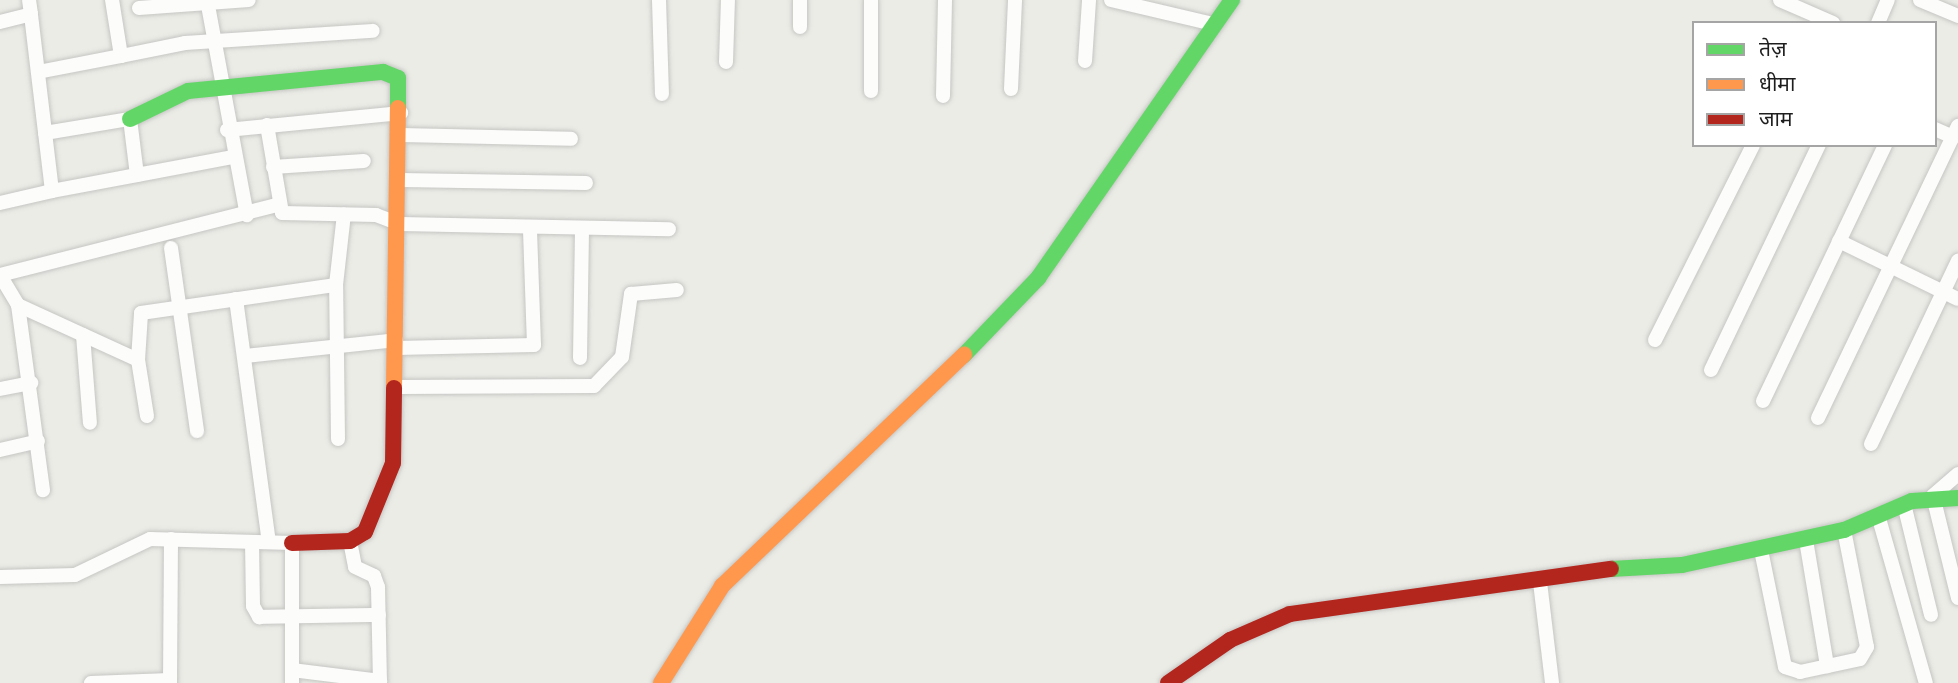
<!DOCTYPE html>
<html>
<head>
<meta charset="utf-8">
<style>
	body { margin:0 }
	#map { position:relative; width:1958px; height:683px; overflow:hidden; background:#ecece7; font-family:Mulish,"Noto Sans Devanagari",sans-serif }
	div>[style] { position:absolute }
	.roads { filter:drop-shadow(0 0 2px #c5c5c3) drop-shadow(0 0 2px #c5c5c3) }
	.street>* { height:14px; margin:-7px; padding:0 7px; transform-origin:7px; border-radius:7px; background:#fcfcfb }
	.fast>* { height:16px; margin:-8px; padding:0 8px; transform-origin:8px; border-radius:8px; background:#63d668 }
	.slow>* { height:16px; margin:-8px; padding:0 8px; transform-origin:8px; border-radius:8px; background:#ff974d }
	.jam>* { height:16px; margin:-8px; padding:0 8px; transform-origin:8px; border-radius:8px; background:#b3261e }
	span { translate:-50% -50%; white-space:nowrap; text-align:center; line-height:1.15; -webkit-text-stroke:6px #fff; paint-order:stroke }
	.legend { position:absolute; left:1692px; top:21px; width:245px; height:126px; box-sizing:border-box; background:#fff; border:2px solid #a5a5a5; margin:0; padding:9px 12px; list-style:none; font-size:21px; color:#1e1e1e }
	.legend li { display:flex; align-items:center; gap:14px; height:35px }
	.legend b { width:35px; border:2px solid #a5a5a5 }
</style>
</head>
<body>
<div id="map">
	<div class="roads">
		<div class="street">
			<i style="left:207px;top:0;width:219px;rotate:79.5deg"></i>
			<i style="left:659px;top:0;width:94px;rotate:88.2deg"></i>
			<i style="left:800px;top:0;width:27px;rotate:90deg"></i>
			<i style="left:1111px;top:0;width:105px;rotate:13.2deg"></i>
			<i style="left:1780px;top:0;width:58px;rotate:23.5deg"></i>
			<i style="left:1920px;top:0;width:41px;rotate:22.8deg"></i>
			<i style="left:139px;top:8px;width:110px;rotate:-4.2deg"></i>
			<i style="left:0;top:22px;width:32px;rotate:-14deg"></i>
			<i style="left:31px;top:14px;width:14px;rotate:-98deg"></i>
			<i style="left:1878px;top:23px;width:25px;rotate:-67deg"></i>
			<i style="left:121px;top:56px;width:65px;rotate:-11.5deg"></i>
			<i style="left:185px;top:43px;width:188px;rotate:-3.7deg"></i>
			<i style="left:1085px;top:61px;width:61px;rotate:-86.2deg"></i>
			<i style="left:726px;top:62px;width:62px;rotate:-88.2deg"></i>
			<i style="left:38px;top:72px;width:85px;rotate:-10.9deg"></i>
			<i style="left:121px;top:56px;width:57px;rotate:-99.1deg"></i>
			<i style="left:1011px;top:89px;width:89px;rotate:-87.4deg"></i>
			<i style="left:871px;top:91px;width:91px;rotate:-90deg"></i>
			<i style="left:943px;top:96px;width:96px;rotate:-88.8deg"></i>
			<i style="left:267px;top:125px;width:89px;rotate:80.3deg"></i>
			<i style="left:282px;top:213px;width:94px;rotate:1.2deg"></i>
			<i style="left:376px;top:215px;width:26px;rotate:21deg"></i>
			<i style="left:400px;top:224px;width:269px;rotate:1.1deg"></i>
			<i style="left:1935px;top:129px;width:20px;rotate:24deg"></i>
			<i style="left:227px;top:130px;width:175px;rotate:-5.6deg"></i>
			<i style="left:45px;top:133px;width:86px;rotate:-9.4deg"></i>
			<i style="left:130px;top:119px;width:56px;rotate:82.9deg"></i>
			<i style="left:137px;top:175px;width:86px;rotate:169.3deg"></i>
			<i style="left:401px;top:135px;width:170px;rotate:1.3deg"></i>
			<i style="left:273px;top:167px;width:91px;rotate:-3.8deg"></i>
			<i style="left:137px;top:175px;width:98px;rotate:-10.6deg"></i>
			<i style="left:401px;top:180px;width:185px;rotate:0.9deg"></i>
			<i style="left:0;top:203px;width:53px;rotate:-13deg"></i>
			<i style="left:52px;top:191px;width:178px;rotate:-96.8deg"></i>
			<i style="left:1839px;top:241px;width:132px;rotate:26deg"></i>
			<i style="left:171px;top:248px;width:185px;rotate:81.9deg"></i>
			<i style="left:236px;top:299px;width:245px;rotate:82.3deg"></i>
			<i style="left:18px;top:305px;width:187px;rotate:82.3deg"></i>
			<i style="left:83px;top:335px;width:88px;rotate:85.5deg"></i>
			<i style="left:1655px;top:340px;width:218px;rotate:-63.3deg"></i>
			<i style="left:396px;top:348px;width:138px;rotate:-1.2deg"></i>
			<i style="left:534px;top:345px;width:117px;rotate:-92deg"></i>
			<i style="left:245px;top:356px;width:152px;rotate:-6deg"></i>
			<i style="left:580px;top:358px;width:128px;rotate:-89.1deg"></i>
			<i style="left:138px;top:360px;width:132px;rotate:-155.4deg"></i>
			<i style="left:18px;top:305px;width:35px;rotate:-121deg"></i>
			<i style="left:0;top:275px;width:286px;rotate:-14.2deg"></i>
			<i style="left:1711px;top:370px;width:250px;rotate:-64.4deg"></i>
			<i style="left:397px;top:387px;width:197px;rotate:-0.3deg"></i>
			<i style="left:594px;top:386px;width:40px;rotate:-46deg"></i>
			<i style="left:622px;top:357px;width:64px;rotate:-81.9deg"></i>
			<i style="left:631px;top:294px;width:46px;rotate:-5deg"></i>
			<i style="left:0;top:389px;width:32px;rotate:-11deg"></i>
			<i style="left:1763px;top:401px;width:284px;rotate:-64.5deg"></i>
			<i style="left:147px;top:416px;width:57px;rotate:-99.1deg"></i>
			<i style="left:138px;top:360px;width:47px;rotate:-86.3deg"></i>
			<i style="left:141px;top:313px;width:197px;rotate:-8.2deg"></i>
			<i style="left:1818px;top:418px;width:324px;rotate:-64.4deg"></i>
			<i style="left:338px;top:439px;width:154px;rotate:-90.7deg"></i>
			<i style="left:336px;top:285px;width:71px;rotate:-83.6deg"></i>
			<i style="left:1871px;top:444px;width:203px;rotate:-64.6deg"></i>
			<i style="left:0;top:450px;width:39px;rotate:-13deg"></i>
			<i style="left:1958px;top:474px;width:33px;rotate:139deg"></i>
			<i style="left:1933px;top:496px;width:105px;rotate:76.2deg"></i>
			<i style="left:1904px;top:504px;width:114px;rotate:76.3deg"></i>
			<i style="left:1878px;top:515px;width:175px;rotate:74.1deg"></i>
			<i style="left:1806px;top:540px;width:128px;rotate:80.5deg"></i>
			<i style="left:350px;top:541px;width:26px;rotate:79deg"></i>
			<i style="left:355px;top:567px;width:21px;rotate:25deg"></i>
			<i style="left:374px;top:576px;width:12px;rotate:70deg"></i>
			<i style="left:378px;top:587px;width:96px;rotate:88.8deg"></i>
			<i style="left:252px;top:542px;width:64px;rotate:89.1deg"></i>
			<i style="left:253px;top:606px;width:13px;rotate:61deg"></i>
			<i style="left:259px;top:617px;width:120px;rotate:-1deg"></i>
			<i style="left:1761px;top:550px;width:119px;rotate:78.4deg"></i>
			<i style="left:1785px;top:667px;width:16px;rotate:18deg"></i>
			<i style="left:1800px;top:672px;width:61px;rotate:-12.2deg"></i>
			<i style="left:1860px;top:659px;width:14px;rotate:-60deg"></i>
			<i style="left:1867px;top:647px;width:119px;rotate:-101.1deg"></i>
			<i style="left:0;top:577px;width:75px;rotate:-1.5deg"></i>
			<i style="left:75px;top:575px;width:83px;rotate:-25.6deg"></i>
			<i style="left:150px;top:539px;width:142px;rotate:1.6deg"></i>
			<i style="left:292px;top:543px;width:140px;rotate:90deg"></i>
			<i style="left:1540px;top:582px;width:102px;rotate:83.2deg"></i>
			<i style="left:292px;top:670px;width:89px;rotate:7.1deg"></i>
			<i style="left:91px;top:683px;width:79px;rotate:-2.2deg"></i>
			<i style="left:170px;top:683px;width:144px;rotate:-89.6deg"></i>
		</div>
		<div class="fast">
			<i style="left:130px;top:119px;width:64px;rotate:-25.8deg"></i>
			<i style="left:188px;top:91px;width:196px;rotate:-5.6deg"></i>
			<i style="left:383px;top:72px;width:16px;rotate:22deg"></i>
			<i style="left:398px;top:78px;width:30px;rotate:90deg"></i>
			<i style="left:964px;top:355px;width:107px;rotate:-46.1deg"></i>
			<i style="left:1038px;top:278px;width:339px;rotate:-55.1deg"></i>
			<i style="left:1611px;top:569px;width:71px;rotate:-3.2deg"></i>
			<i style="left:1682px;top:565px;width:166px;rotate:-12.2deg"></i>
			<i style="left:1844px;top:530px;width:74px;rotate:-23.1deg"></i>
			<i style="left:1912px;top:501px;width:46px;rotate:-3.7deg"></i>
		</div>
		<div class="slow">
			<i style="left:394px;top:388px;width:280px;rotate:-89.2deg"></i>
			<i style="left:661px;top:683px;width:115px;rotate:-57.8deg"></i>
			<i style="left:722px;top:586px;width:335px;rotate:-43.7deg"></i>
		</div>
		<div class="jam">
			<i style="left:292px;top:543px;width:58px;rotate:-2deg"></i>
			<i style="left:350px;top:541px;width:17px;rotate:-31deg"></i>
			<i style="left:365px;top:532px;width:74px;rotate:-67.9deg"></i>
			<i style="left:393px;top:463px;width:75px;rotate:-89.2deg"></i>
			<i style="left:1168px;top:683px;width:75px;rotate:-34.7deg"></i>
			<i style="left:1230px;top:640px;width:65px;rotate:-23.4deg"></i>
			<i style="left:1290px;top:614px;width:324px;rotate:-8deg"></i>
		</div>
	</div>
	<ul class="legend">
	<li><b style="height:9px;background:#63d668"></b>तेज़</li>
	<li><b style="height:9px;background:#ff974d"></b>धीमा</li>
	<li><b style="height:9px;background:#b3261e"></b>जाम</li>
	</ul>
</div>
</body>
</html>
